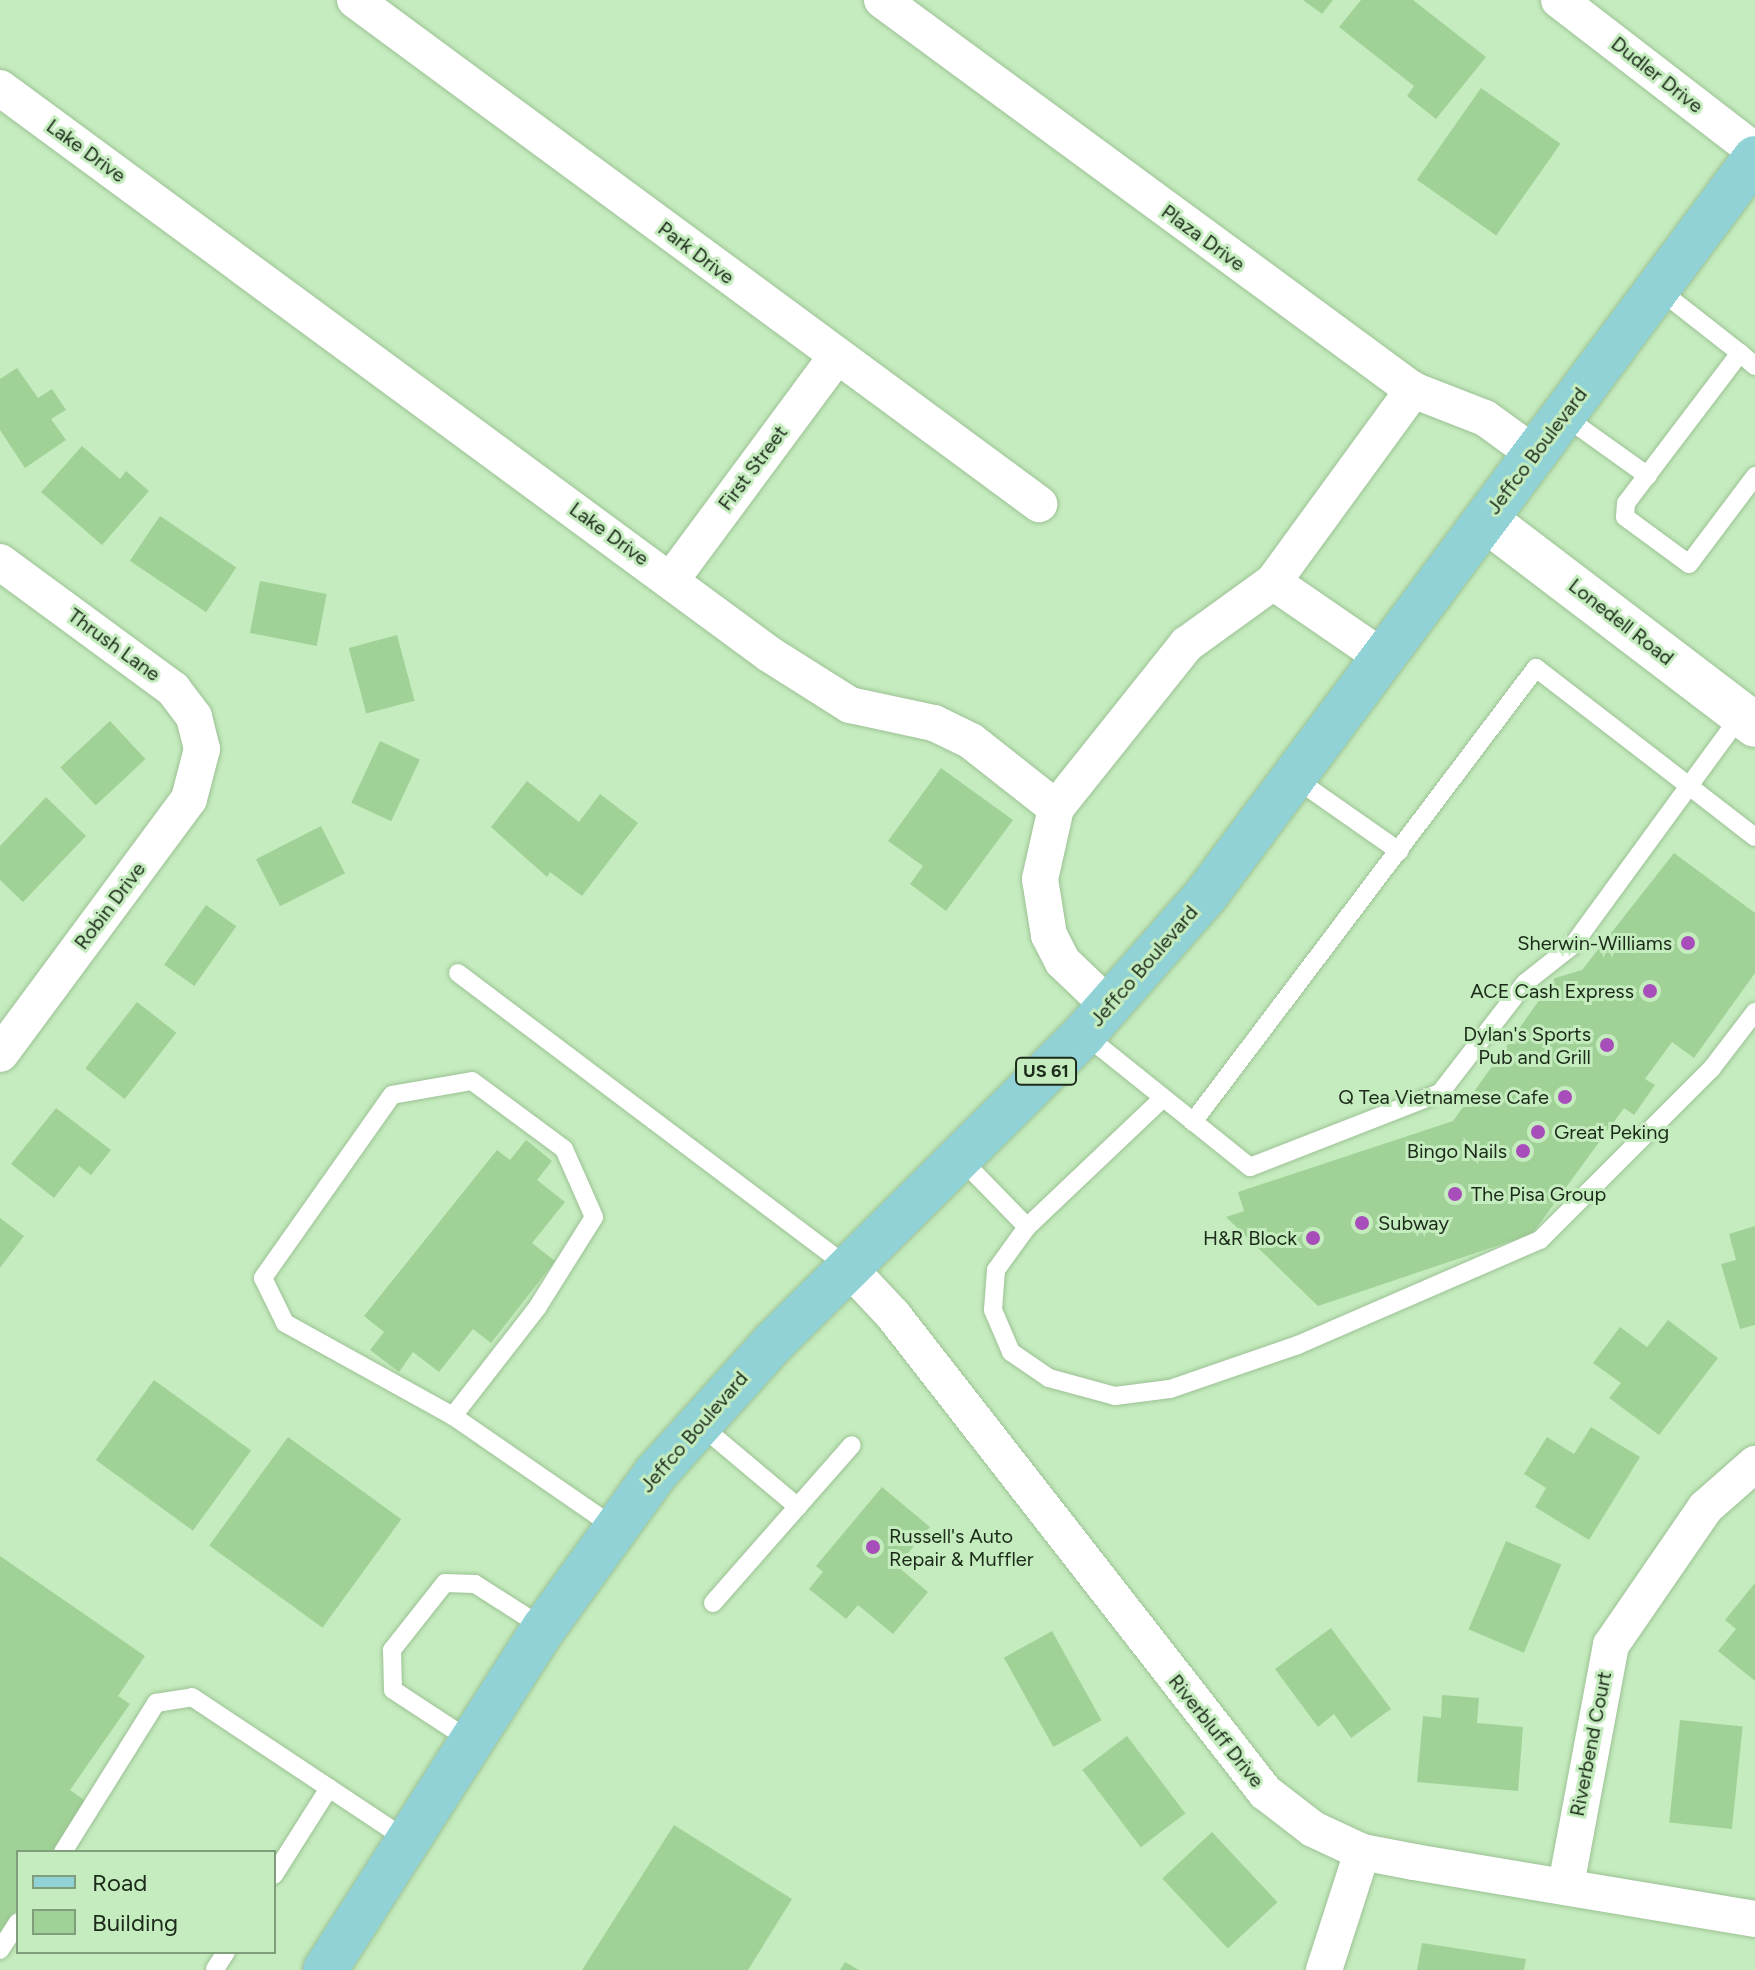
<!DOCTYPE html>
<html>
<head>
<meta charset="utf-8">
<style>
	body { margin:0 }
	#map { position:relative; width:1755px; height:1970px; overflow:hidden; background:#c5ecbe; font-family:Figtree,sans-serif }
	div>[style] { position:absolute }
	.building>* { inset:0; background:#a0d297; transform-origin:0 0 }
	.roads { filter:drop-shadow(0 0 2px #9cc195) drop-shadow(0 0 2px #9cc195) }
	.service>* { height:18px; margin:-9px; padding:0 9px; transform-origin:9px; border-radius:9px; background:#fff }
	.minor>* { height:36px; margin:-18px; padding:0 18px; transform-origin:18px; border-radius:18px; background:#fff }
	.tertiary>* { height:44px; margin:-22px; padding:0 22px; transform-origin:22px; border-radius:22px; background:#fff }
	.primary>* { height:44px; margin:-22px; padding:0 22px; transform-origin:22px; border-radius:22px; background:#91d2d6 }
	.dots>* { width:22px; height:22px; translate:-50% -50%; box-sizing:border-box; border:4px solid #c5ecbe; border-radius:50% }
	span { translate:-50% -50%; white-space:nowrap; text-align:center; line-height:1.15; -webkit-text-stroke:6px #c5ecbe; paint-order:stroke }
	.shield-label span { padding:2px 6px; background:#c5ecbe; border:2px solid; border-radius:6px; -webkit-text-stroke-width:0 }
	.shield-label { font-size:18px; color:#1b2a19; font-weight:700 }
	.street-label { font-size:20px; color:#1b2a19 }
	.poi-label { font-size:20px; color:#1b2a19 }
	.right { translate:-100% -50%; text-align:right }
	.left { translate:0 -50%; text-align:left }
	.legend { position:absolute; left:16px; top:1850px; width:260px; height:104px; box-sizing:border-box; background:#c5ecbe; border:2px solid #819e7c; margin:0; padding:10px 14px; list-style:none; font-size:24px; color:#1b2a19 }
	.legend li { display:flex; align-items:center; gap:16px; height:40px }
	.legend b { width:40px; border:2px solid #819e7c }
</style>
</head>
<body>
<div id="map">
	<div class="building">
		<i style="clip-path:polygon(1303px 0,1333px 0,1322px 14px)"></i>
		<i style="clip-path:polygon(1361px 0,1413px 0,1486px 57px,1436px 119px,1407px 96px,1414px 86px,1339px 27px)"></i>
		<i style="left:1481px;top:88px;width:97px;height:112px;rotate:35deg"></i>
		<i style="clip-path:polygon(17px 368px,38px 398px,52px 389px,66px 410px,51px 419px,66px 440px,25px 468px,0 430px,0 379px)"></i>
		<i style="clip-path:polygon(82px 446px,120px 479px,126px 471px,149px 491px,102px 545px,41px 492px)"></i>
		<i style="left:160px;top:516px;width:92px;height:54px;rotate:34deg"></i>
		<i style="left:260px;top:581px;width:68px;height:53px;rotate:11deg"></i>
		<i style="left:397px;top:635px;width:68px;height:50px;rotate:75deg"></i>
		<i style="left:110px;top:721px;width:52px;height:68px;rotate:47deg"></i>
		<i style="left:380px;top:741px;width:44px;height:68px;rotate:25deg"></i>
		<i style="clip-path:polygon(941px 768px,1013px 820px,946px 911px,910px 884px,923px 866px,888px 841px)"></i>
		<i style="clip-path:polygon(527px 781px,579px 822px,600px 794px,638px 823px,582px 896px,550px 872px,547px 877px,491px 827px)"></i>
		<i style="clip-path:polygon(46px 797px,86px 836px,23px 902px,0 880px,0 846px)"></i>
		<i style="left:321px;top:826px;width:53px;height:73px;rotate:63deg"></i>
		<i style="clip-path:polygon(1674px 853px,1755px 913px,1755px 973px,1694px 1058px,1672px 1042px,1645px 1079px,1655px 1085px,1634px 1115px,1624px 1108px,1532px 1234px,1318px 1306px,1226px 1217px,1244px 1211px,1238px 1192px,1453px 1121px,1555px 978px,1582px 970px)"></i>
		<i style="left:206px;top:905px;width:37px;height:73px;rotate:35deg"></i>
		<i style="left:137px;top:1002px;width:50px;height:84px;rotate:38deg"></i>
		<i style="clip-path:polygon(56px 1108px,111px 1150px,91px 1175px,79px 1166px,54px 1198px,11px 1164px)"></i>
		<i style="clip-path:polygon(526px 1140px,552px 1161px,537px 1180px,565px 1202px,532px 1243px,555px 1261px,491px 1343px,473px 1329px,439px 1372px,413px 1352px,399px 1372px,370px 1350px,384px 1332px,364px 1316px,497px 1150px,510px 1160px)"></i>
		<i style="clip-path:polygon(0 1218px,24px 1236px,0 1268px)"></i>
		<i style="clip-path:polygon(1755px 1226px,1755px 1325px,1740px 1329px,1721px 1264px,1736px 1260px,1729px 1234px)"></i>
		<i style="clip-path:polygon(1668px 1320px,1718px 1358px,1659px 1435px,1609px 1398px,1621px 1383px,1593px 1363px,1620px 1327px,1647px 1347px)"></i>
		<i style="left:154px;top:1380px;width:120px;height:99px;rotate:36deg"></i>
		<i style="clip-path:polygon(1591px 1427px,1640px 1457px,1589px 1540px,1535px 1507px,1546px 1488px,1524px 1474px,1547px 1437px,1574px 1454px)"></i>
		<i style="left:288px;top:1437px;width:140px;height:134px;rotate:36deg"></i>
		<i style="clip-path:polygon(882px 1487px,930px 1527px,897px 1566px,928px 1592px,893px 1634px,858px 1605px,846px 1619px,809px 1589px,823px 1572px,816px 1566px)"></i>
		<i style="left:1506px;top:1541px;width:60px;height:96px;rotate:23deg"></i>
		<i style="clip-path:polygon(0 1556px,145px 1656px,118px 1696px,130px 1704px,70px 1790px,87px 1802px,53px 1852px,18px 1852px,18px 1908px,0 1934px)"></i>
		<i style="clip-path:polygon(1755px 1583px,1755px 1681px,1718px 1651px,1736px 1629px,1725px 1620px)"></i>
		<i style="clip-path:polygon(1331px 1628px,1391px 1709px,1351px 1738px,1334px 1714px,1318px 1727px,1275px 1669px)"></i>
		<i style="left:1052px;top:1631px;width:102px;height:55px;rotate:61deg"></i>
		<i style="clip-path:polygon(1442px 1695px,1479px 1698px,1477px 1723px,1523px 1727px,1518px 1791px,1417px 1782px,1423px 1716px,1441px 1718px)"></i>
		<i style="left:1680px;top:1720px;width:63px;height:103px;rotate:6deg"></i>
		<i style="left:1127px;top:1736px;width:97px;height:56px;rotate:53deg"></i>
		<i style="clip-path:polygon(674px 1825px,792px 1899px,748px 1970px,582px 1970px)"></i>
		<i style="left:1212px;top:1832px;width:96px;height:68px;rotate:47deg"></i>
		<i style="clip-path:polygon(1422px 1943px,1526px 1959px,1524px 1970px,1417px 1970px)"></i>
		<i style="clip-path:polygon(845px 1962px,859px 1970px,840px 1970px)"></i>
	</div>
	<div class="roads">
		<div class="service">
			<i style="left:1657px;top:288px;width:105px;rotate:38.1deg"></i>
			<i style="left:1755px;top:366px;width:20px;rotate:-139deg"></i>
			<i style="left:1740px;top:353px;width:188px;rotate:127.2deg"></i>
			<i style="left:1626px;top:503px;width:14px;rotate:94deg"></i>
			<i style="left:1625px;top:517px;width:79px;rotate:36.3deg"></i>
			<i style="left:1689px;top:564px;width:110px;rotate:-53.1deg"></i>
			<i style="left:1564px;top:416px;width:103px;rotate:35.5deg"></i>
			<i style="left:1296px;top:779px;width:126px;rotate:35deg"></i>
			<i style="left:458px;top:973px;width:488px;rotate:37deg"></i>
			<i style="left:1084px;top:1034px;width:213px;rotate:38.7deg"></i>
			<i style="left:1250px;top:1167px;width:204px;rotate:-21.3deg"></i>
			<i style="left:1440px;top:1093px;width:139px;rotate:-52.3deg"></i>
			<i style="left:1525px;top:983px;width:61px;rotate:-38.4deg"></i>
			<i style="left:1573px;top:945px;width:197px;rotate:-53.9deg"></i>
			<i style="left:1689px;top:786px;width:83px;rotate:37.7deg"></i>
			<i style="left:1162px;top:1099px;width:186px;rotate:136.5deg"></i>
			<i style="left:1027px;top:1227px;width:53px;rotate:125.8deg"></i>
			<i style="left:996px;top:1270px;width:40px;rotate:94.3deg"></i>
			<i style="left:993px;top:1310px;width:46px;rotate:66.8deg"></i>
			<i style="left:1011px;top:1352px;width:46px;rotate:34.4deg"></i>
			<i style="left:1049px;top:1378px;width:68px;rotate:15.3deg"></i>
			<i style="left:1115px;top:1396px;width:55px;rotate:-7.3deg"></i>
			<i style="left:1170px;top:1389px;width:135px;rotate:-19deg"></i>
			<i style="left:1298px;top:1345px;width:264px;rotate:-23.5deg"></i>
			<i style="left:1540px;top:1240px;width:243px;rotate:-45deg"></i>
			<i style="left:1712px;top:1068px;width:71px;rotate:-52.5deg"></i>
			<i style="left:1193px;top:1122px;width:569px;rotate:-52.93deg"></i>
			<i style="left:1536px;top:668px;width:193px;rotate:37.6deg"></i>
			<i style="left:1689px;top:786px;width:88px;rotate:-53.8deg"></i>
			<i style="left:960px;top:1158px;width:96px;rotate:45.8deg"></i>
			<i style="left:453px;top:1416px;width:137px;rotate:-52.1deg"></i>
			<i style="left:537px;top:1308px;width:107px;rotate:-57.9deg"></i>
			<i style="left:594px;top:1217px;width:74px;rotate:-113.8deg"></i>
			<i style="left:564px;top:1149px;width:114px;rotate:-143.5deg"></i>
			<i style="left:472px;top:1081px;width:81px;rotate:170.1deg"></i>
			<i style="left:392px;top:1095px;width:224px;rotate:125.2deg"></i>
			<i style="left:263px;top:1278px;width:50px;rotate:63.9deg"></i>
			<i style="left:285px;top:1323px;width:192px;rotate:29deg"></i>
			<i style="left:453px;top:1416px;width:196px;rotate:34.6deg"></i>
			<i style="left:699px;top:1424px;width:129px;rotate:40deg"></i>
			<i style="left:713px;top:1603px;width:210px;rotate:-48.7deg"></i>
			<i style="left:471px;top:1741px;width:93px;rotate:-146.8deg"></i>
			<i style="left:393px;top:1690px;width:40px;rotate:-91.4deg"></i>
			<i style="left:392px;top:1650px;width:85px;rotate:-51.7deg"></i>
			<i style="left:445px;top:1583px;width:30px;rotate:2deg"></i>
			<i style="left:475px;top:1584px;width:82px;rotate:32.5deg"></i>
			<i style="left:63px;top:1852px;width:176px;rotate:-58deg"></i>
			<i style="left:156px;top:1703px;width:36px;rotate:-9deg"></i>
			<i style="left:192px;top:1697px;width:257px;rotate:33.6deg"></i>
			<i style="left:274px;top:1875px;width:103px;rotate:-57.7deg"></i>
			<i style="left:0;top:1950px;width:33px;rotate:-57deg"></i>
			<i style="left:215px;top:1969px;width:20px;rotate:-57deg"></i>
		</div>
		<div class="minor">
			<i style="left:355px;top:0;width:850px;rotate:36.38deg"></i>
			<i style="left:882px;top:0;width:659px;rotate:36.3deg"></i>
			<i style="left:1413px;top:390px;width:77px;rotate:21.3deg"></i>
			<i style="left:1485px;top:418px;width:63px;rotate:36deg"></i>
			<i style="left:1559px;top:0;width:247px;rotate:37.6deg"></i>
			<i style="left:0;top:88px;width:955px;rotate:36.35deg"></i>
			<i style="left:769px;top:654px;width:96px;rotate:32.2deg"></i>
			<i style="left:850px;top:705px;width:86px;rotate:12.1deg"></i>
			<i style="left:934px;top:723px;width:41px;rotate:25.9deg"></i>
			<i style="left:971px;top:741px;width:108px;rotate:38.2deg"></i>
			<i style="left:1056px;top:808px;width:73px;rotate:102.7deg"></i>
			<i style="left:1040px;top:879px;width:57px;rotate:80.9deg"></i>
			<i style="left:1049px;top:935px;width:30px;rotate:63deg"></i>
			<i style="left:1063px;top:962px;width:64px;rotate:43.7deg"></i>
			<i style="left:0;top:562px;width:215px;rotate:36.3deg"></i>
			<i style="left:173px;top:689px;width:35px;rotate:53deg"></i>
			<i style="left:194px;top:717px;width:33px;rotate:76deg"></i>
			<i style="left:202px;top:749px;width:52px;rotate:104.6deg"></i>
			<i style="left:189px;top:799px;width:317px;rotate:126.5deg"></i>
			<i style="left:671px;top:580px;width:277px;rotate:-53.5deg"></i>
			<i style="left:1273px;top:582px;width:136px;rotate:34.5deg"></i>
			<i style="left:1056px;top:808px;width:210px;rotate:-51.4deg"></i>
			<i style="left:1187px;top:644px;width:106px;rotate:-35.8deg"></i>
			<i style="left:1273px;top:582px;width:238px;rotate:-53.9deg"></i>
			<i style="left:848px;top:1267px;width:66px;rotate:46.8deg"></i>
			<i style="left:893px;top:1315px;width:605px;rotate:52.05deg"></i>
			<i style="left:1265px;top:1792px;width:61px;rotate:37.6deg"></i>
			<i style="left:1313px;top:1829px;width:54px;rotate:25.1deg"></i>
			<i style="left:1362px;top:1852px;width:53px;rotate:10.9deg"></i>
			<i style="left:1414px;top:1862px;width:346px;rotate:9.5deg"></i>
			<i style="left:1566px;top:1885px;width:244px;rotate:-79.4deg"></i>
			<i style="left:1611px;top:1645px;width:166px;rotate:-55.5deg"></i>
			<i style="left:1705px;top:1508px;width:67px;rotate:-41.3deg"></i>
			<i style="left:1324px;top:1970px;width:124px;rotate:-72.1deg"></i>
		</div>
		<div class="tertiary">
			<i style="left:1486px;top:520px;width:338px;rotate:37.3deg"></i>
		</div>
		<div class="primary">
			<i style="left:325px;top:1970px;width:406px;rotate:-57.4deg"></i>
			<i style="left:544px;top:1628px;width:190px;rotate:-54.2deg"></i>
			<i style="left:655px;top:1474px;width:178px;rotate:-48deg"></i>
			<i style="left:774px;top:1342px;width:437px;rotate:-44.8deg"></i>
			<i style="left:1084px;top:1034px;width:185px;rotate:-48.7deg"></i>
			<i style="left:1206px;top:895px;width:919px;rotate:-53.32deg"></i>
		</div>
	</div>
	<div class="dots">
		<i style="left:1688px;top:943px;background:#a84eba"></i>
		<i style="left:1650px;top:991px;background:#a84eba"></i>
		<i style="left:1607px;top:1045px;background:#a84eba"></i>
		<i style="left:1565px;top:1097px;background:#a84eba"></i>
		<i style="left:1538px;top:1132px;background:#a84eba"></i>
		<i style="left:1523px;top:1151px;background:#a84eba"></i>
		<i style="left:1455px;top:1194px;background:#a84eba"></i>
		<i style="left:1362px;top:1223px;background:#a84eba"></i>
		<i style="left:1313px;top:1238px;background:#a84eba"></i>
		<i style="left:873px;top:1547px;background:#a84eba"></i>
	</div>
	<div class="shield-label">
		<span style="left:1046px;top:1071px">US 61</span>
	</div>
	<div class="street-label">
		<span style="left:1657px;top:75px;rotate:38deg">Dudler Drive</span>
		<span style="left:86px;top:151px;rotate:36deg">Lake Drive</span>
		<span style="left:1203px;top:238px;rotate:36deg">Plaza Drive</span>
		<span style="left:696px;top:253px;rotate:37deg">Park Drive</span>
		<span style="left:1537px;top:451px;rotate:-53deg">Jeffco Boulevard</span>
		<span style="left:753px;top:468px;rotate:-53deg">First Street</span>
		<span style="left:609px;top:534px;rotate:36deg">Lake Drive</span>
		<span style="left:1621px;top:622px;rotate:38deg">Lonedell Road</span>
		<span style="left:114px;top:645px;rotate:36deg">Thrush Lane</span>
		<span style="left:110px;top:906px;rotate:-53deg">Robin Drive</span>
		<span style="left:1144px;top:966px;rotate:-49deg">Jeffco Boulevard</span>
		<span style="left:694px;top:1432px;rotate:-49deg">Jeffco Boulevard</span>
		<span style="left:1216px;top:1731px;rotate:51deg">Riverbluff Drive</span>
		<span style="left:1591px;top:1744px;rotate:-79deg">Riverbend Court</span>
	</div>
	<div class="poi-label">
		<span class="right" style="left:1672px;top:943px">Sherwin-Williams</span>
		<span class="right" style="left:1634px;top:991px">ACE Cash Express</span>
		<span class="right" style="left:1591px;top:1046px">Dylan's Sports<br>Pub and Grill</span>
		<span class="right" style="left:1549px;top:1097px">Q Tea Vietnamese Cafe</span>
		<span class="left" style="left:1554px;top:1132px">Great Peking</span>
		<span class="right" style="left:1507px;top:1151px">Bingo Nails</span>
		<span class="left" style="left:1471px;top:1194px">The Pisa Group</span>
		<span class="left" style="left:1378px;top:1223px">Subway</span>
		<span class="right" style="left:1297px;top:1238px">H&amp;R Block</span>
		<span class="left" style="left:889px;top:1548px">Russell's Auto<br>Repair &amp; Muffler</span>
	</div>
	<ul class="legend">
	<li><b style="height:10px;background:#91d2d6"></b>Road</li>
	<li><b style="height:22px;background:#a0d297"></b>Building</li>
	</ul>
</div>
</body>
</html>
